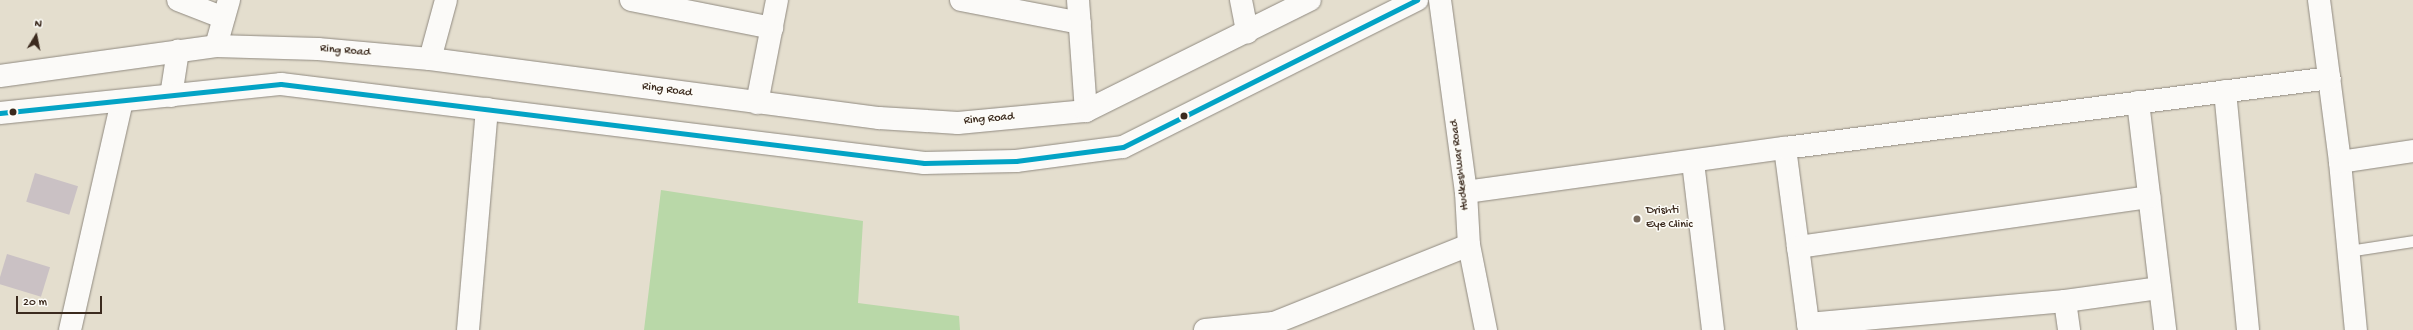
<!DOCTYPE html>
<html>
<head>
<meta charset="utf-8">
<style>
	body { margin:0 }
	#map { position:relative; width:2413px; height:330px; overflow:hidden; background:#e4dece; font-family:"Gochi Hand",sans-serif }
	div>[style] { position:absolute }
	.green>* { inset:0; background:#b9d8a8 }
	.building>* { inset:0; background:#cac1c4; transform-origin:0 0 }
	.roads { filter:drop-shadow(0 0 1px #908a80) drop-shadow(0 0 1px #908a80) }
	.lane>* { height:11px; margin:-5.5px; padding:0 5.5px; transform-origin:5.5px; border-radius:5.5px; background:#fbfaf8 }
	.street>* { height:22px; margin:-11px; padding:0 11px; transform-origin:11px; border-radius:11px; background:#fbfaf8 }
	.secondary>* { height:22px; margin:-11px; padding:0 11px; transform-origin:11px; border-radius:11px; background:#fbfaf8 }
	.primary>* { height:22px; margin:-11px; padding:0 11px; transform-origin:11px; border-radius:11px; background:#fbfaf8 }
	.highway>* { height:22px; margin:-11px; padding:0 11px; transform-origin:11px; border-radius:11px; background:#fbfaf8 }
	.bus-1>* { height:5px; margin:-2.5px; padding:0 2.5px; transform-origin:2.5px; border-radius:2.5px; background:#03a3c5 }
	.dots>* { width:11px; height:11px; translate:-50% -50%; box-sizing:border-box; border:2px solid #fdfcf7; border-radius:50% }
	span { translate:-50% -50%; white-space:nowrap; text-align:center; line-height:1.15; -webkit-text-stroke:3px #fdfcf7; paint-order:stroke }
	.street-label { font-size:12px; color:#3b2a1e }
	.poi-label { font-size:12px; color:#3b2a1e }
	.left { translate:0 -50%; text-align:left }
	.north { position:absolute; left:16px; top:16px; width:40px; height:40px; -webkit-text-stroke:3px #fdfcf7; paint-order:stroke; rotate:10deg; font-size:11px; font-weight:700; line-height:16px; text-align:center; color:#3b2a1e }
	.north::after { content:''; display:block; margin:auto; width:14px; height:18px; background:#3b2a1e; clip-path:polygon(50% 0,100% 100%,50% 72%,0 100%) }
	.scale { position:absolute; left:16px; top:296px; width:86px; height:18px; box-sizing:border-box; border:2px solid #3b2a1e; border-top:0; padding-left:5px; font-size:12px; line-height:14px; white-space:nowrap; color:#3b2a1e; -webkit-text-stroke:3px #fdfcf7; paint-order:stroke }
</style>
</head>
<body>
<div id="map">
	<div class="green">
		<i style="clip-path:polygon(661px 190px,863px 221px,858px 303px,959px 316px,960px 330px,644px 330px)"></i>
	</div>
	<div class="building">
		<i style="left:35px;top:173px;width:45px;height:30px;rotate:17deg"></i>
		<i style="left:7px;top:254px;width:45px;height:31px;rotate:17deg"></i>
	</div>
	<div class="roads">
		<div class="lane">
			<i style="left:2348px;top:251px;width:66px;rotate:-8.7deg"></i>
		</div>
		<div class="street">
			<i style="left:178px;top:0;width:49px;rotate:21.4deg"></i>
			<i style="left:631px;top:0;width:144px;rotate:11.2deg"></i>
			<i style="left:961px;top:0;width:121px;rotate:10.9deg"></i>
			<i style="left:1078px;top:0;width:111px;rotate:85.9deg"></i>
			<i style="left:1241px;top:0;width:33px;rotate:79deg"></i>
			<i style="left:2319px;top:0;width:163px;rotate:82.6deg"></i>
			<i style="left:2340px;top:162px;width:169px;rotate:84.6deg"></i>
			<i style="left:216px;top:46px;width:48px;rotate:-74.2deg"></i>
			<i style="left:430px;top:59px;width:61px;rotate:-74.8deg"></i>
			<i style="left:2225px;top:91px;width:240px;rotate:84.5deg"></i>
			<i style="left:2138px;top:102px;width:230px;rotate:83.2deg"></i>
			<i style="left:757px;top:103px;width:105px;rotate:-79deg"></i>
			<i style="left:1785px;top:148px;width:100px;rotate:82.5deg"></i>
			<i style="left:1798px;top:247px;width:355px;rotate:-8.1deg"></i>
			<i style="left:1693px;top:162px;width:169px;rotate:83.2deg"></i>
			<i style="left:2340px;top:162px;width:74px;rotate:-8.6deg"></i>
			<i style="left:1466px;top:192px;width:322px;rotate:-7.9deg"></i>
			<i style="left:1785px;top:148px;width:549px;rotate:-7.32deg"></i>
			<i style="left:1798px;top:247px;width:84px;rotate:82.5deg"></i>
			<i style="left:2065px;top:301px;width:29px;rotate:82deg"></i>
			<i style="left:1808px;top:324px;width:258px;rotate:-5.1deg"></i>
			<i style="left:2065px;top:301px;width:96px;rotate:-7.8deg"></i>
			<i style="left:468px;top:330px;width:222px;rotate:-85.1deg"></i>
			<i style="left:1205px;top:330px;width:69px;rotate:-5.8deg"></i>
			<i style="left:1274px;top:330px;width:7px;rotate:-90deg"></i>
			<i style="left:1274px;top:323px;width:210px;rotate:-21.8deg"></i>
		</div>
		<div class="secondary">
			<i style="left:1440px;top:0;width:194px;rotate:82.3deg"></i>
			<i style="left:1466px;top:192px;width:53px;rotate:86.8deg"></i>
			<i style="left:1469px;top:245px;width:87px;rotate:78.7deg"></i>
			<i style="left:70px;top:330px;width:234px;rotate:-77.2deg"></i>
		</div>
		<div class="primary">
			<i style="left:171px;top:96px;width:46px;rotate:-81.2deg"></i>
		</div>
		<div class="highway">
			<i style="left:0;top:76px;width:218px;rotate:-7.9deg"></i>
			<i style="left:216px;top:46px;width:102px;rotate:1.7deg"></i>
			<i style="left:318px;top:49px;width:112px;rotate:5.1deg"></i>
			<i style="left:430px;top:59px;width:453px;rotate:7.5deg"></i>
			<i style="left:879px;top:118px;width:79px;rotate:3.6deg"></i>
			<i style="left:958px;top:123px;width:129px;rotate:-5.4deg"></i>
			<i style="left:1086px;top:111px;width:250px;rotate:-26.4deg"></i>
			<i style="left:0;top:113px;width:282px;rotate:-5.9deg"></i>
			<i style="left:281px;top:84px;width:648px;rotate:7deg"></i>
			<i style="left:924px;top:163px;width:92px;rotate:-1.2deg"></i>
			<i style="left:1016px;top:161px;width:108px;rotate:-7.5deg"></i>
			<i style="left:1123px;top:147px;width:329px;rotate:-26.6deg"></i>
		</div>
	</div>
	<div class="bus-1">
		<i style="left:0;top:113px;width:282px;rotate:-5.9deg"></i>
		<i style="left:281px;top:84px;width:648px;rotate:7deg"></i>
		<i style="left:924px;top:163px;width:92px;rotate:-1.2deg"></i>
		<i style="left:1016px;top:161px;width:108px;rotate:-7.5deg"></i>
		<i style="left:1123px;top:147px;width:329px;rotate:-26.6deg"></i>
	</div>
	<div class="dots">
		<i style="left:13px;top:112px;background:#3b2a1e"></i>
		<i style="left:1184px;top:116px;background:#3b2a1e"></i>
		<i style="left:1637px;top:219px;background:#76695c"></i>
	</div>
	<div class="street-label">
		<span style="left:345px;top:52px;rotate:5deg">Ring Road</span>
		<span style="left:667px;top:91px;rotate:8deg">Ring Road</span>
		<span style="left:989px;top:120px;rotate:-5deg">Ring Road</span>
		<span style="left:1461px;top:165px;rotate:-97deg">Hudkeshwar Road</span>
	</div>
	<div class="poi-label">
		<span class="left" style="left:1646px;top:219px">Drishti<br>Eye Clinic</span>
	</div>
	<div class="north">N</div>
	<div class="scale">20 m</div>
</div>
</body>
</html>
